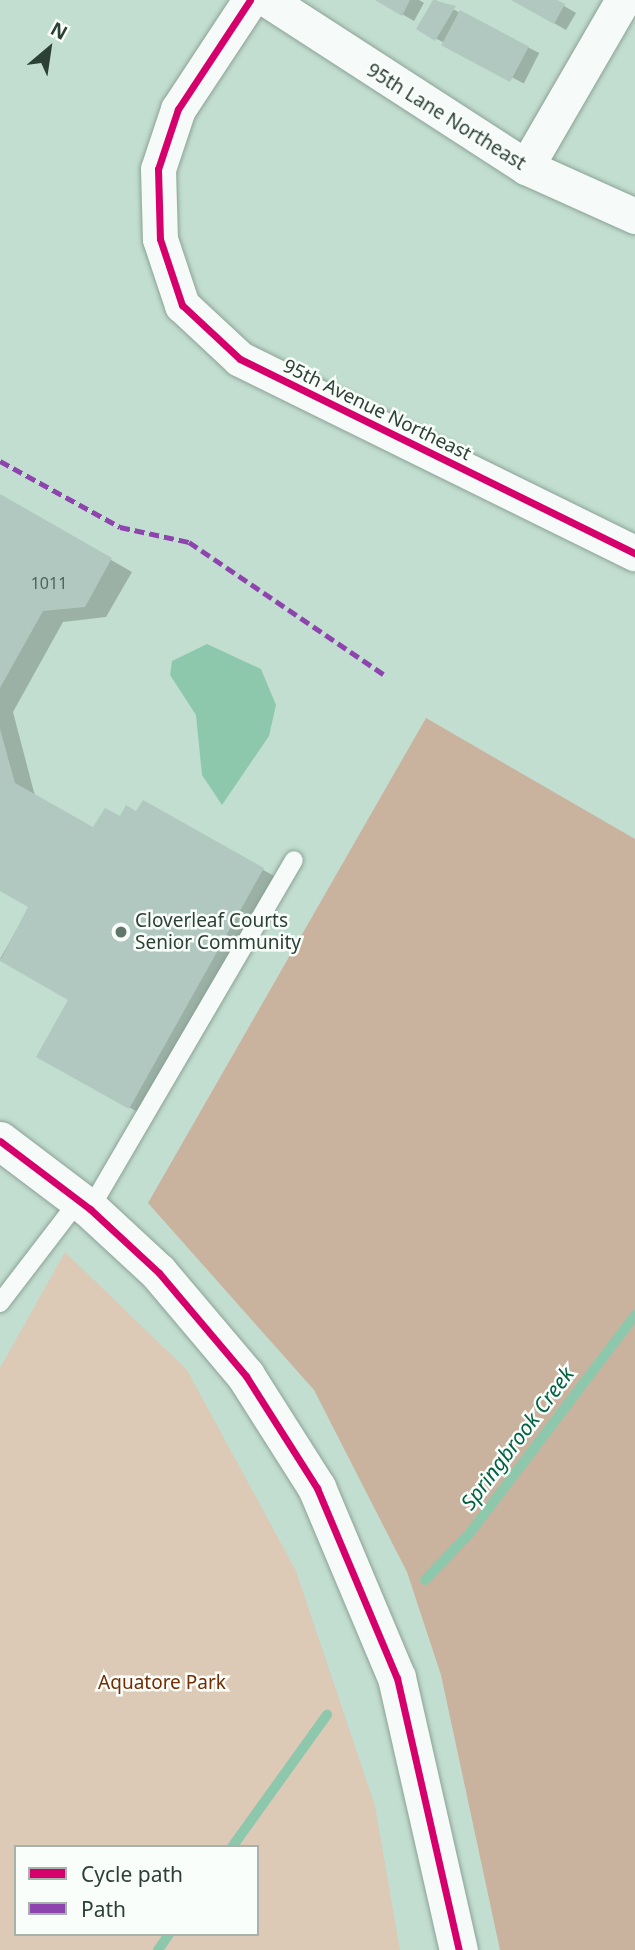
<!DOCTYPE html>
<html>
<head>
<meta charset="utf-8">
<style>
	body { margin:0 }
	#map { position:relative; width:635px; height:1950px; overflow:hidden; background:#c2ded0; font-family:"Noto Sans",sans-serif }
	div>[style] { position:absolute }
	.green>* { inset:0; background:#dcc9b6 }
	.forest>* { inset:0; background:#c9b39e }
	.water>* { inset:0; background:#8ec8ac }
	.shadow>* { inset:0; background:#0003; transform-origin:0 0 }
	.stream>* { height:10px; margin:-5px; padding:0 5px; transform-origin:5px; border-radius:5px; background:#8ec8ac }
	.building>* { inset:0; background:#b0c8c0; transform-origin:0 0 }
	.roads { filter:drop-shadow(0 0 2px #8ca297) drop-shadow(0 0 2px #8ca297) }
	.lane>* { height:18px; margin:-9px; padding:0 9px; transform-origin:9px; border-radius:9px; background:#f6faf8 }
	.street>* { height:35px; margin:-17.5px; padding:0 17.5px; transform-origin:17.5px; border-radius:17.5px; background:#f6faf8 }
	.secondary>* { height:38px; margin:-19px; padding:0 19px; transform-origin:19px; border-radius:19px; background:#f6faf8 }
	.quiet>* { height:5px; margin-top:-2.5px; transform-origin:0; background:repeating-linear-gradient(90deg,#8e44ad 0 10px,transparent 0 15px) }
	.cycleway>* { height:7px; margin:-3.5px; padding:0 3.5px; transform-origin:3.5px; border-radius:3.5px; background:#d6006c }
	.dots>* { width:19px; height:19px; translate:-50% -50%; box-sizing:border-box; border:4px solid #f9fefb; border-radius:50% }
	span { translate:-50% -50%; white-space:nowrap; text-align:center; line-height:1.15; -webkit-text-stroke:5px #f9fefb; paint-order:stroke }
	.number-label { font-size:16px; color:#4e6359 }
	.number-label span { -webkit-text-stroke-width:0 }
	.street-label { font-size:19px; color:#2c4036 }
	.poi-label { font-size:19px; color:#2c4036 }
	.left { translate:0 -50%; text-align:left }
	.park-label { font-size:19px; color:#772b01 }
	.water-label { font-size:21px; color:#036142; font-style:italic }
	.legend { position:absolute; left:14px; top:1845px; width:245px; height:91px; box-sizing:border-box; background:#f9fefb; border:2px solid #a7b2ac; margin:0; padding:9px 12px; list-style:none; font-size:21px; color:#2c4036 }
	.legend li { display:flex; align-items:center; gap:14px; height:35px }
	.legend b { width:35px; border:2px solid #a7b2ac }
	.north { position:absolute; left:14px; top:14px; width:70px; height:70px; -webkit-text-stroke:5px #f9fefb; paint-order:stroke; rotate:29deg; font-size:19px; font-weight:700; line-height:28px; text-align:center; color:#2c4036 }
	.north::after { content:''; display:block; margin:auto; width:24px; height:32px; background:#2c4036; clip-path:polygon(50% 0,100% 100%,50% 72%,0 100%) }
</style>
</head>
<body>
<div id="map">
	<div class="green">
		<i style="clip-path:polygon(evenodd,65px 1252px,187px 1370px,296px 1571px,375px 1806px,400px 1950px,0 1950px,0 1368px,65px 1252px,16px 1847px,257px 1847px,257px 1934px,16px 1934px,16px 1847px)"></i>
	</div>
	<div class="forest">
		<i style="clip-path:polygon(426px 718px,635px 839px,635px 1950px,500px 1950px,441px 1675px,407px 1572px,314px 1390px,148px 1203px)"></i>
	</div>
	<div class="water">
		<i style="clip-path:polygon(207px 644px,261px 669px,276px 705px,269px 736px,222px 805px,202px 775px,196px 715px,170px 675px,172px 661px)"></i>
	</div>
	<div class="shadow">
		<i style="clip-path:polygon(378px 0,419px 0,424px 3px,414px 21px)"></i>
		<i style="left:435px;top:0;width:117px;height:34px;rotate:27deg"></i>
		<i style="clip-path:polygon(514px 0,554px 0,576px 13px,566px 30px)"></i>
		<i style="clip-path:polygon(0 496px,132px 572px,106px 617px,63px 622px,13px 712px,35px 796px,94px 830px,137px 814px,143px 803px,283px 881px,150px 1119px,38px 1056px,70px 999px,0 959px,30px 906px,0 889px)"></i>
	</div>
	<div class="stream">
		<i style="left:425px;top:1580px;width:64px;rotate:-46.3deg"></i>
		<i style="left:469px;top:1534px;width:275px;rotate:-52.8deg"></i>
		<i style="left:232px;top:1847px;width:163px;rotate:-54.3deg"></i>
		<i style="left:158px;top:1950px;width:19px;rotate:-55deg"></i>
	</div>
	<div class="building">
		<i style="clip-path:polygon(375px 0,410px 0,402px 16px)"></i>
		<i style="clip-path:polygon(433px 0,456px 6px,435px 41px,416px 29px)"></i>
		<i style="clip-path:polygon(511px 0,557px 0,565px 4px,554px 24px)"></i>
		<i style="left:460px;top:10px;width:78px;height:40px;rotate:28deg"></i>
		<i style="clip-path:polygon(0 494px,112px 558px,85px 607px,43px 611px,0 688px)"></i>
		<i style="clip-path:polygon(0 729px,15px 783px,93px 827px,105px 808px,120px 816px,126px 805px,136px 811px,143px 800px,264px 868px,129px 1109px,36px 1057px,68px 1000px,0 961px,28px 907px,0 891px)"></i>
	</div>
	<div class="roads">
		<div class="lane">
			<i style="left:90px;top:1209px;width:404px;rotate:-59.7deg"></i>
			<i style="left:0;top:1303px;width:130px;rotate:-52.5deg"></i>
		</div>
		<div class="street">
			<i style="left:250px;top:0;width:131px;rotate:123.4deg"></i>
			<i style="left:178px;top:109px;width:63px;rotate:108.4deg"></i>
			<i style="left:158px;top:169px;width:70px;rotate:88.4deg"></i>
			<i style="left:160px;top:239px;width:70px;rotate:71.6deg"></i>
			<i style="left:182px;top:305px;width:79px;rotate:43deg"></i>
			<i style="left:240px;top:359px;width:440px;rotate:26.2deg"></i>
			<i style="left:268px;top:0;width:307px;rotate:32.9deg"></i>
			<i style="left:526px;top:167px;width:120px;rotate:24.2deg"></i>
			<i style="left:526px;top:167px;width:193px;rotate:-59.9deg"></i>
		</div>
		<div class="secondary">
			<i style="left:0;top:1141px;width:113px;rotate:37.1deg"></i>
			<i style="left:90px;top:1209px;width:94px;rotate:42.8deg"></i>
			<i style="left:159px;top:1273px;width:135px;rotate:49.8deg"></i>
			<i style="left:246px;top:1376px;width:133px;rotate:57.6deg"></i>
			<i style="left:317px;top:1488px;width:206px;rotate:67.2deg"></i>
			<i style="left:397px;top:1678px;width:279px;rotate:77.2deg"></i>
		</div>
	</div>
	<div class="quiet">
		<i style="left:0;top:461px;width:137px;rotate:28.8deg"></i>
		<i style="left:120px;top:527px;width:71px;rotate:12.3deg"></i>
		<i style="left:189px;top:542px;width:235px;rotate:34.2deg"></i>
	</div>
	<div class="cycleway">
		<i style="left:250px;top:0;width:131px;rotate:123.4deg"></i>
		<i style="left:178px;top:109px;width:63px;rotate:108.4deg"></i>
		<i style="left:158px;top:169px;width:70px;rotate:88.4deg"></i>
		<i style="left:160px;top:239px;width:70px;rotate:71.6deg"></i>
		<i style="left:182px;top:305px;width:79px;rotate:43deg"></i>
		<i style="left:240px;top:359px;width:440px;rotate:26.2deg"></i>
		<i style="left:0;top:1141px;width:113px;rotate:37.1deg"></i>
		<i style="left:90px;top:1209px;width:94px;rotate:42.8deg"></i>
		<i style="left:159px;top:1273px;width:135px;rotate:49.8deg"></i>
		<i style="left:246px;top:1376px;width:133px;rotate:57.6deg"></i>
		<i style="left:317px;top:1488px;width:206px;rotate:67.2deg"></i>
		<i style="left:397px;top:1678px;width:279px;rotate:77.2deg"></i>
	</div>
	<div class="dots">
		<i style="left:121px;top:932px;background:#60776c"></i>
	</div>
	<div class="number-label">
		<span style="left:49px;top:583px">1011</span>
	</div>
	<div class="street-label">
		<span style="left:446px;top:117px;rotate:32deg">95th Lane Northeast</span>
		<span style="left:377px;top:410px;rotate:26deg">95th Avenue Northeast</span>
	</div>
	<div class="poi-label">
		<span class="left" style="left:135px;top:932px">Cloverleaf Courts<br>Senior Community</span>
	</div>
	<div class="park-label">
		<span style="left:162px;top:1683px">Aquatore Park</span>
	</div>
	<div class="water-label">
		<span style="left:517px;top:1438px;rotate:-53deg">Springbrook Creek</span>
	</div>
	<ul class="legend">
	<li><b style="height:9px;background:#d6006c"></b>Cycle path</li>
	<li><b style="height:9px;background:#8e44ad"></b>Path</li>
	</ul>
	<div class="north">N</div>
</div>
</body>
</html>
